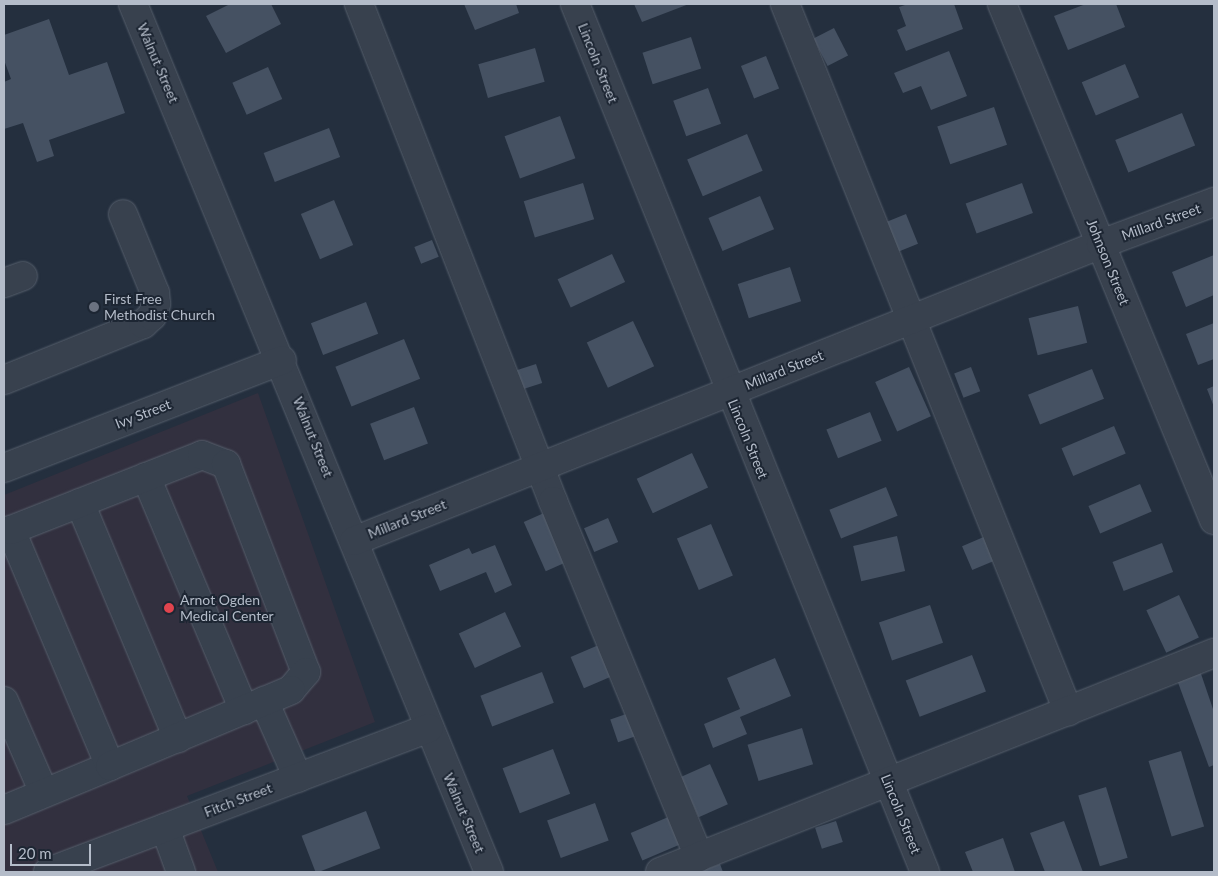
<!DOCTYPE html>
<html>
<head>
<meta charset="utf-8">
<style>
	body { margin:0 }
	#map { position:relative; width:1218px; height:876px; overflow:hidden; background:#242f3e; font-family:Lato,sans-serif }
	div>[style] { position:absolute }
	.medical>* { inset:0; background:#32303f }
	.building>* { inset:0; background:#455162; transform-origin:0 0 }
	.roads { filter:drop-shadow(0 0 1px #565f6c) drop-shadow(0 0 1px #565f6c) }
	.minor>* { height:28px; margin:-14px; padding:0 14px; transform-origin:14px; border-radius:14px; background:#38414e }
	.dots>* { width:14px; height:14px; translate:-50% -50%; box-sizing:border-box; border:2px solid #1d2633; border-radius:50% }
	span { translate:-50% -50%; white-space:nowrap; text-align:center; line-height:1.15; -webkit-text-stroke:4px #1d2633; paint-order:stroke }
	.street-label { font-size:14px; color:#b4bcc9 }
	.poi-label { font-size:14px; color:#b4bcc9 }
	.left { translate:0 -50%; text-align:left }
	.frame { position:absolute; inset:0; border:5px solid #b4bcc9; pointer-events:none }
	.scale { position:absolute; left:10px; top:844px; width:81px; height:22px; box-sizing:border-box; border:2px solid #b4bcc9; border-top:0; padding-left:6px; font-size:15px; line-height:18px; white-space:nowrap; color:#b4bcc9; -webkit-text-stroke:4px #1d2633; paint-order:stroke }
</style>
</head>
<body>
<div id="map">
	<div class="medical">
		<i style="clip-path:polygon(258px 393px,375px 722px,187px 796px,218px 872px,4px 872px,4px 495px)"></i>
	</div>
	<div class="building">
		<i style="clip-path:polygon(230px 4px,271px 4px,281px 24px,226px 53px,206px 16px)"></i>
		<i style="clip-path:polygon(464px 4px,516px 4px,519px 13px,475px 30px)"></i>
		<i style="clip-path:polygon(634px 4px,689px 4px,642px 22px)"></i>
		<i style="clip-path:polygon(908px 4px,954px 4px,963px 29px,906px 51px,897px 30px,906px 26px,899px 7px)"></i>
		<i style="clip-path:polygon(1086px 4px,1116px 4px,1125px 27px,1068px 50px,1054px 16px)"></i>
		<i style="clip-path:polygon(49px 19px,69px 75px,107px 62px,125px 113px,49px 140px,54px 156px,37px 162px,23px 123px,4px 129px,4px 82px,11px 79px,4px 60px,4px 35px)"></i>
		<i style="left:834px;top:28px;width:31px;height:23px;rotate:63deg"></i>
		<i style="left:691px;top:37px;width:33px;height:51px;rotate:72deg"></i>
		<i style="left:535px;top:48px;width:35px;height:59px;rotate:74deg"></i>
		<i style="clip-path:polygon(949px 51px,967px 96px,931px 110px,921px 86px,903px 93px,894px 73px)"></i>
		<i style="left:766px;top:56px;width:35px;height:27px;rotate:68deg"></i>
		<i style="left:1125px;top:64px;width:36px;height:47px;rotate:67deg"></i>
		<i style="left:268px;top:67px;width:35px;height:39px;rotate:66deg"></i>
		<i style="left:708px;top:88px;width:38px;height:37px;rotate:70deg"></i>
		<i style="left:994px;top:107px;width:40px;height:60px;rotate:71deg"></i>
		<i style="left:1182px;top:113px;width:35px;height:72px;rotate:68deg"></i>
		<i style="left:560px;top:116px;width:45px;height:59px;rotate:70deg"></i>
		<i style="left:329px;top:128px;width:31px;height:70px;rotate:69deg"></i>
		<i style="left:747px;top:134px;width:40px;height:65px;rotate:67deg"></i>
		<i style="left:583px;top:183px;width:38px;height:62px;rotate:73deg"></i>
		<i style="left:1022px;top:183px;width:32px;height:60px;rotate:70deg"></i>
		<i style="left:760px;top:196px;width:36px;height:56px;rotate:67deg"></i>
		<i style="left:334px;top:200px;width:49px;height:36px;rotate:67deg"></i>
		<i style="left:906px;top:214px;width:32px;height:28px;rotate:68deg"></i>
		<i style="left:432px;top:240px;width:18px;height:19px;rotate:68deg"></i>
		<i style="left:612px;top:254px;width:31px;height:60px;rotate:65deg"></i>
		<i style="clip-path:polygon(1214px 255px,1214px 295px,1186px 307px,1172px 272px)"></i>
		<i style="left:790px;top:267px;width:36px;height:55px;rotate:72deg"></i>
		<i style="left:366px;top:302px;width:34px;height:59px;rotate:69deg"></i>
		<i style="left:1078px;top:306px;width:38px;height:51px;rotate:76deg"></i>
		<i style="left:633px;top:321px;width:50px;height:51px;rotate:65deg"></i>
		<i style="clip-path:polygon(1214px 323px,1214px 359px,1198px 365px,1186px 334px)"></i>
		<i style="left:404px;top:339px;width:43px;height:74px;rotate:68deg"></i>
		<i style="left:536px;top:364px;width:20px;height:22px;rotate:72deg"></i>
		<i style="left:909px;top:367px;width:54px;height:37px;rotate:66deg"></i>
		<i style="left:971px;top:367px;width:26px;height:18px;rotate:69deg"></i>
		<i style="left:1092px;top:369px;width:32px;height:69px;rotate:68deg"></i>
		<i style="clip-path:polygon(1214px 386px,1214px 407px,1207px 389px)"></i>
		<i style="left:414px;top:407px;width:39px;height:47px;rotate:69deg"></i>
		<i style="left:870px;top:412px;width:31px;height:47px;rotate:68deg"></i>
		<i style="left:1114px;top:426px;width:30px;height:57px;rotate:67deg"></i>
		<i style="left:692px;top:453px;width:38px;height:61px;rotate:65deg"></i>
		<i style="left:1140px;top:484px;width:30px;height:56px;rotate:67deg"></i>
		<i style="left:886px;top:487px;width:31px;height:61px;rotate:68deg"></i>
		<i style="left:553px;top:509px;width:54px;height:32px;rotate:66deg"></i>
		<i style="left:608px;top:518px;width:26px;height:26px;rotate:67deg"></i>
		<i style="left:711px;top:524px;width:56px;height:37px;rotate:67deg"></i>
		<i style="left:897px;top:536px;width:36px;height:45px;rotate:77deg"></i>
		<i style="left:986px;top:536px;width:26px;height:26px;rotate:67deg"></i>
		<i style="left:1162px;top:543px;width:31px;height:53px;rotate:69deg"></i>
		<i style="clip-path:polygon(495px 545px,512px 585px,495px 593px,486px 572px,440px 591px,429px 565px,469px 548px,472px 554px)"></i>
		<i style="left:1179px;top:595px;width:47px;height:36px;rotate:65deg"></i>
		<i style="left:930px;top:605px;width:40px;height:54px;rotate:71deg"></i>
		<i style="left:505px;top:612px;width:38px;height:51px;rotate:65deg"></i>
		<i style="left:601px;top:644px;width:34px;height:33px;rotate:67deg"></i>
		<i style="left:972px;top:655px;width:39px;height:71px;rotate:69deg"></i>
		<i style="clip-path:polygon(775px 658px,791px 696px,740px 717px,747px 734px,713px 748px,704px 724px,740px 709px,727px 678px)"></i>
		<i style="clip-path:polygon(1199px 668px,1214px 712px,1214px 765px,1209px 767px,1176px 677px)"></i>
		<i style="left:542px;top:672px;width:33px;height:66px;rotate:69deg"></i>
		<i style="left:632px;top:712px;width:24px;height:23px;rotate:71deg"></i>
		<i style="left:802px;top:728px;width:38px;height:57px;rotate:73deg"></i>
		<i style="left:553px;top:749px;width:48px;height:54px;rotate:69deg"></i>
		<i style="left:1181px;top:751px;width:79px;height:34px;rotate:73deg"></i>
		<i style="left:710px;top:764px;width:44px;height:32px;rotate:66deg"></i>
		<i style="left:1106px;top:787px;width:74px;height:29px;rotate:73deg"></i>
		<i style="left:595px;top:803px;width:40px;height:51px;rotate:70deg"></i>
		<i style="left:366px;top:811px;width:40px;height:69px;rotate:69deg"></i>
		<i style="left:673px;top:815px;width:30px;height:46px;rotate:67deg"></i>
		<i style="left:836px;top:821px;width:22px;height:22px;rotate:72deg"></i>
		<i style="clip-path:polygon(1064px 821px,1083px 872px,1045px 872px,1030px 833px)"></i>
		<i style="clip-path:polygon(1003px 838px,1015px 872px,973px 872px,965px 852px)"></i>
		<i style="clip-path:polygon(720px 864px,723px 872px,699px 872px)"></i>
	</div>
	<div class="roads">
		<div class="minor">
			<i style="left:133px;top:4px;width:938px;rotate:67.7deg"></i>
			<i style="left:359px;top:4px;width:534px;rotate:68.68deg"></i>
			<i style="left:553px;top:501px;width:385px;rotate:67.7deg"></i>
			<i style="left:575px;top:4px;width:936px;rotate:68.04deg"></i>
			<i style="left:785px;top:4px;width:762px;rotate:68.18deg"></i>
			<i style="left:1002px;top:4px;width:558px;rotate:67.66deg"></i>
			<i style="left:4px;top:283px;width:20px;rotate:-20deg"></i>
			<i style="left:4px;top:380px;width:150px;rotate:-21.9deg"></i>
			<i style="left:143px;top:324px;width:12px;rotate:-42deg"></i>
			<i style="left:152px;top:316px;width:13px;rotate:-72deg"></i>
			<i style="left:156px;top:304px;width:11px;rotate:-95deg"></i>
			<i style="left:155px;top:293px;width:85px;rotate:-112.1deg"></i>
			<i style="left:4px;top:468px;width:298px;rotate:-21.2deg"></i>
			<i style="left:146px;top:477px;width:253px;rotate:67.2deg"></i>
			<i style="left:80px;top:503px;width:255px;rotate:67.4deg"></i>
			<i style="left:354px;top:541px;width:804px;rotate:-21.68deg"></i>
			<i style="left:1101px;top:244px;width:121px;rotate:-20.4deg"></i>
			<i style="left:4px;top:701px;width:100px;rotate:66.5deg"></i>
			<i style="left:264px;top:701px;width:84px;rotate:66.2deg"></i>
			<i style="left:4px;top:810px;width:115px;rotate:-22.5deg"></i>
			<i style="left:110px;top:766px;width:256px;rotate:-112.8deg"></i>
			<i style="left:11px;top:530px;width:205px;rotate:-21.4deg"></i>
			<i style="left:202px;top:455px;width:26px;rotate:21deg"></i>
			<i style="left:226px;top:464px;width:223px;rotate:69deg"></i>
			<i style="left:306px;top:672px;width:23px;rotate:130deg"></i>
			<i style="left:291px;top:690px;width:196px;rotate:157.2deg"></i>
			<i style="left:165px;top:828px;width:47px;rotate:70deg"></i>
			<i style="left:48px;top:872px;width:407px;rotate:-20.7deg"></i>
			<i style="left:660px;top:872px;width:596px;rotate:-21.57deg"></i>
		</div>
	</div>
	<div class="dots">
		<i style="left:94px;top:307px;background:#6b7280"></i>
		<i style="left:169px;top:608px;background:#e0444e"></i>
	</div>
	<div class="street-label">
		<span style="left:158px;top:63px;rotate:67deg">Walnut Street</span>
		<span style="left:598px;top:63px;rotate:68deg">Lincoln Street</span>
		<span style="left:1161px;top:222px;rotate:-20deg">Millard Street</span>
		<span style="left:1108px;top:262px;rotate:68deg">Johnson Street</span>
		<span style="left:784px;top:370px;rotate:-22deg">Millard Street</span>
		<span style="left:143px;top:414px;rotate:-21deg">Ivy Street</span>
		<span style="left:313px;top:437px;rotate:68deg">Walnut Street</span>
		<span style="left:748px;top:439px;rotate:68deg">Lincoln Street</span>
		<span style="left:407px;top:519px;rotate:-22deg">Millard Street</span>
		<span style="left:238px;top:800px;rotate:-21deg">Fitch Street</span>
		<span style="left:464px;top:813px;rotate:67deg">Walnut Street</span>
		<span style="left:901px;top:814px;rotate:68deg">Lincoln Street</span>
	</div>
	<div class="poi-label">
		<span class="left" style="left:104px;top:307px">First Free<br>Methodist Church</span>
		<span class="left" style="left:180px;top:608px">Arnot Ogden<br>Medical Center</span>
	</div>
	<div class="frame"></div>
	<div class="scale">20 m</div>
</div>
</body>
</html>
